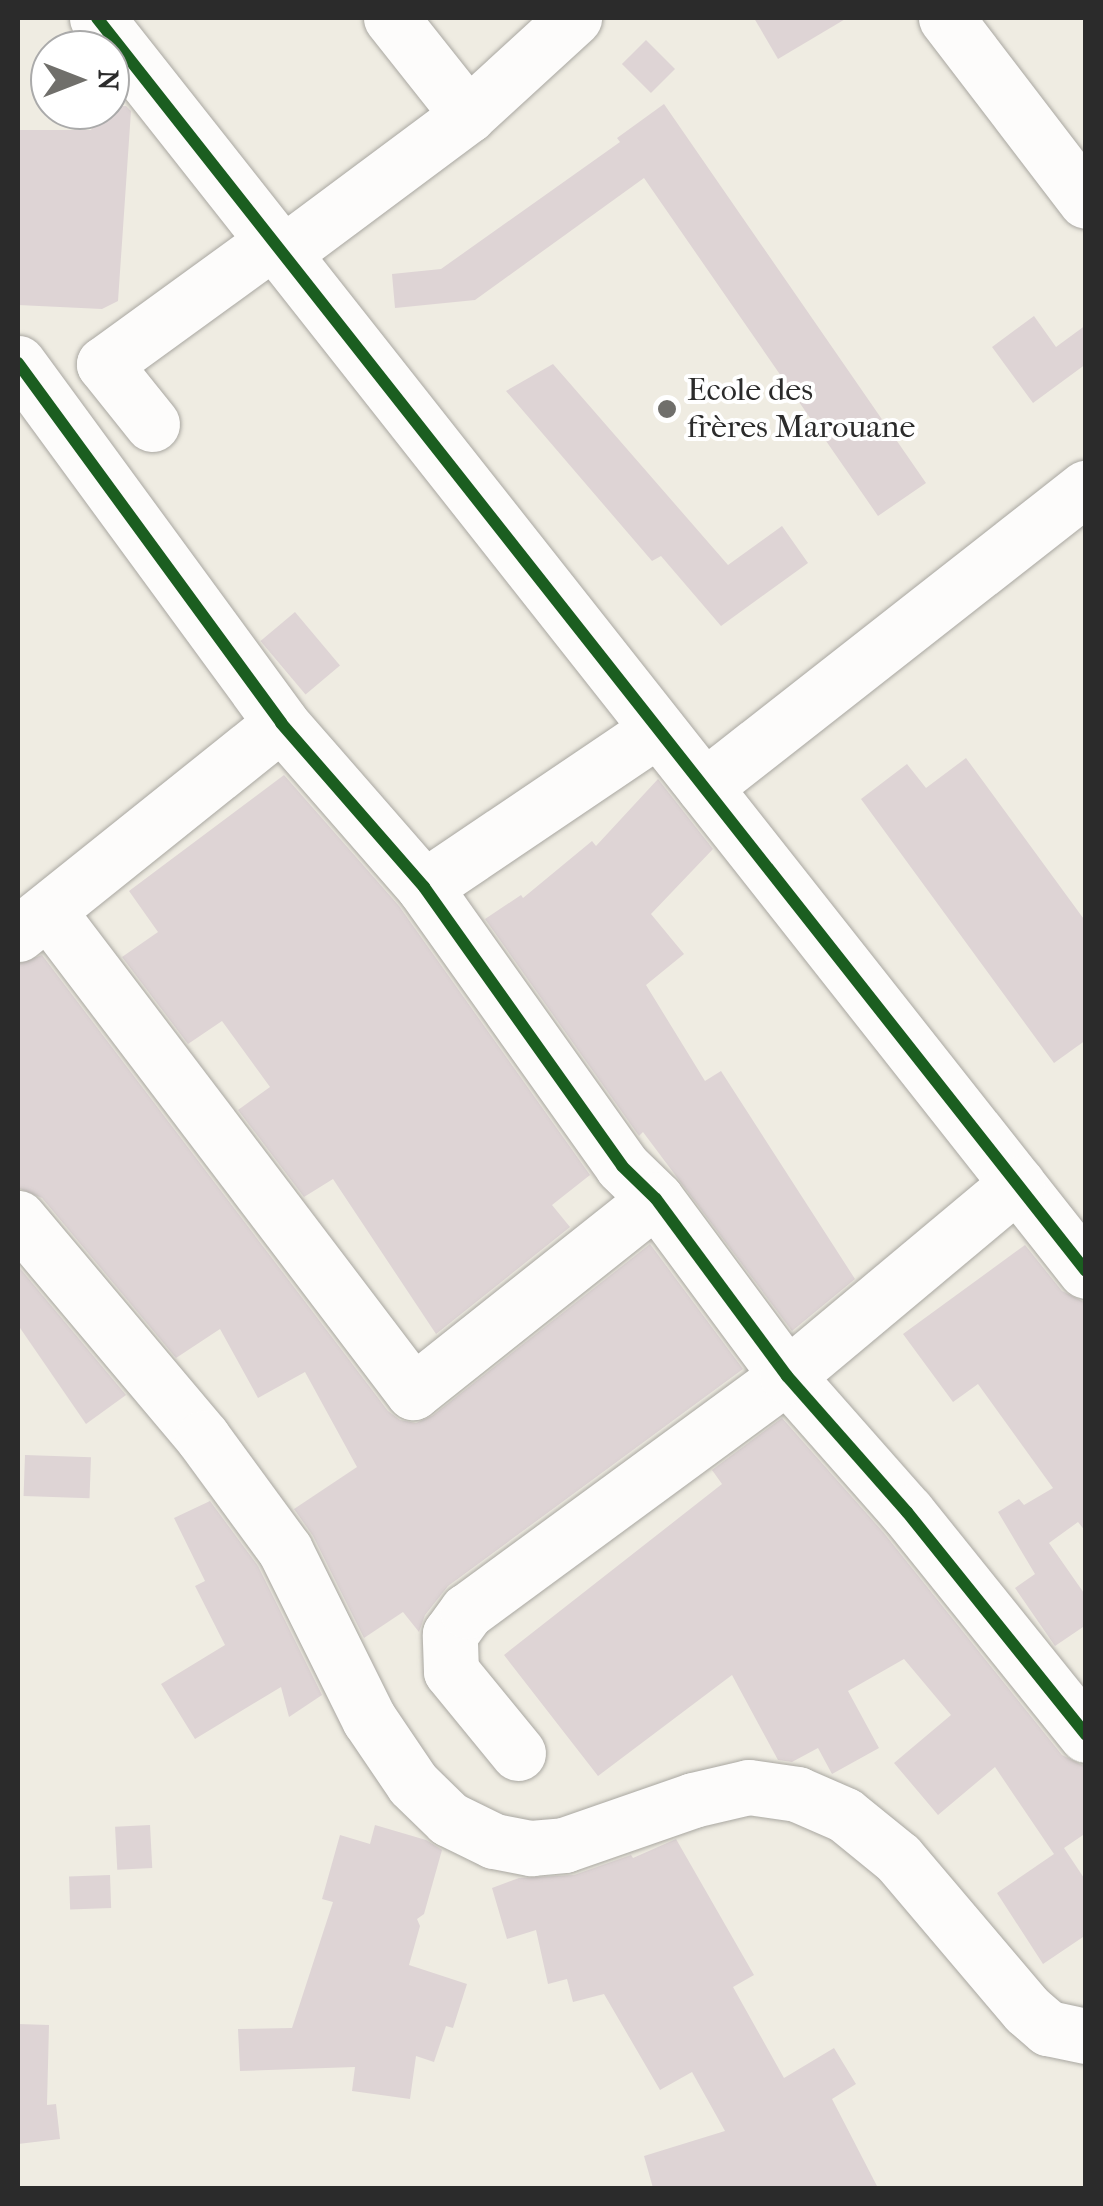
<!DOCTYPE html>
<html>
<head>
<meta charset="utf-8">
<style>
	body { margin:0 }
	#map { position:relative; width:1103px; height:2206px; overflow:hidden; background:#efece2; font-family:"IM FELL French Canon",serif }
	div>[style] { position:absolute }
	.building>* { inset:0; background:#ded4d5; transform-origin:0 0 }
	.roads { filter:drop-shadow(0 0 2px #a9a7a1) drop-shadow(0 0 2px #a9a7a1) }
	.minor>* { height:55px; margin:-27.5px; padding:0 27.5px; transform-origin:27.5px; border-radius:27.5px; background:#fdfcfb }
	.cycleway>* { height:12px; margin:-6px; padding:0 6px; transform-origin:6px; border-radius:6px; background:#1b5e20 }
	.dots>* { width:28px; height:28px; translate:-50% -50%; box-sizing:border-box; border:5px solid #fff; border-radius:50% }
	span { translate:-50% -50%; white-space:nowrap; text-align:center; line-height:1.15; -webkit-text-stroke:8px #fff; paint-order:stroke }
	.poi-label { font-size:32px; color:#2b2b2b }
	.left { translate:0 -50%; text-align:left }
	.frame { position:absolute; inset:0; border:20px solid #2b2b2b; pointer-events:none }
	.north { position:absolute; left:30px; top:30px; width:100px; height:100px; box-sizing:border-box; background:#fff; border:2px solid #aaa; border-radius:50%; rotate:90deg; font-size:28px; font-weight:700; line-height:40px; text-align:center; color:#2b2b2b }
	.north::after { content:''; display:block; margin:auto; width:35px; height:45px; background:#706f6b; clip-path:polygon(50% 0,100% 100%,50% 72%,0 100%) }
</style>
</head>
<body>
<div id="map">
	<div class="building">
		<i style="clip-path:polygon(754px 18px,847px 18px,778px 59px)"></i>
		<i style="left:646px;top:40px;width:41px;height:34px;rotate:45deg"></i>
		<i style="clip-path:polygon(664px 104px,926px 483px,878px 516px,644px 178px,475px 300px,395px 308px,392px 274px,441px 269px,620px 142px,617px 138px)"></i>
		<i style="clip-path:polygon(110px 106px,126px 106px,131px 111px,118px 301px,102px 309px,18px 305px,18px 130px,91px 130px,101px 110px,110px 110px)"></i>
		<i style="clip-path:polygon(1034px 316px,1056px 347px,1086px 325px,1086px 364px,1033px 403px,992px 347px)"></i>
		<i style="clip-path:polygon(553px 364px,728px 565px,782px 526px,808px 563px,721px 626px,661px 556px,652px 561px,506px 391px)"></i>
		<i style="left:295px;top:612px;width:70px;height:45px;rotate:50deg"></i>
		<i style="clip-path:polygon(966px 758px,1086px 922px,1086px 1040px,1054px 1063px,861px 799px,907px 764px,926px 788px)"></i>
		<i style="clip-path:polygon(284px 775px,399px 906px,590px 1175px,552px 1205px,570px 1227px,436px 1334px,333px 1179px,304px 1197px,238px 1110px,270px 1087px,222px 1021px,188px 1044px,122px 957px,158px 932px,129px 891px)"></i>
		<i style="clip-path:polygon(658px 779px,713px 849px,651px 914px,684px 954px,646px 985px,705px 1081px,721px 1071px,855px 1279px,792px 1331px,643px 1132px,639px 1136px,485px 919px,521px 895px,523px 898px,592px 841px,596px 846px)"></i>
		<i style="clip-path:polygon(42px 955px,388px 1411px,400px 1420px,416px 1423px,432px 1416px,650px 1244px,743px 1369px,448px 1586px,425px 1615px,419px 1632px,403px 1612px,364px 1638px,313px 1536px,294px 1509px,357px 1467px,305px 1372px,258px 1398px,220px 1329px,176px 1358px,42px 1198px,18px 1188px,18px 964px)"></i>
		<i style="clip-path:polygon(1025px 1245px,1062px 1291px,1086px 1303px,1086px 1532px,1078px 1522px,1049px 1543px,1086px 1596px,1086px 1625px,1055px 1646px,1015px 1588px,1035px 1574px,998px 1512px,1019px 1499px,1024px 1505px,1053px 1488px,978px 1384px,953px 1402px,903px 1334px)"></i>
		<i style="clip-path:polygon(18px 1266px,126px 1395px,86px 1424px,18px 1325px)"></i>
		<i style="clip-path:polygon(782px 1418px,883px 1532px,1062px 1755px,1086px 1767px,1086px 1833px,1064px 1848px,1086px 1881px,1086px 1935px,1043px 1964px,997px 1893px,1054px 1854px,995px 1767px,938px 1815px,894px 1763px,951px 1715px,904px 1659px,848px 1691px,879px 1748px,832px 1774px,818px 1748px,792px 1762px,778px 1760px,732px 1675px,598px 1776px,504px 1655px,722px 1484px,712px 1470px)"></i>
		<i style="left:25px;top:1455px;width:66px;height:41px;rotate:2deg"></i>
		<i style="clip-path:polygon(210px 1501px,258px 1566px,322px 1695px,289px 1717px,281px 1687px,195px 1739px,161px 1684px,225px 1645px,195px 1586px,205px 1581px,174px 1518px)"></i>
		<i style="left:150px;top:1825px;width:43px;height:35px;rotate:87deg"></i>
		<i style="clip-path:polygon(375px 1825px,426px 1840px,442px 1850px,424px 1914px,417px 1919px,420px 1926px,409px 1965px,467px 1984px,453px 2028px,446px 2026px,434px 2062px,416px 2056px,410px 2099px,352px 2091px,355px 2067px,240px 2071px,238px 2029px,292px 2028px,333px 1902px,322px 1899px,340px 1835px,370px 1844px)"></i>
		<i style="clip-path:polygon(676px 1839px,754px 1975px,733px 1987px,784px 2078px,834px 2048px,856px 2084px,832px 2099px,878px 2188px,653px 2188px,644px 2156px,725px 2131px,692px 2072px,660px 2090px,604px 1994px,573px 2002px,567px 1979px,548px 1984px,536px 1930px,507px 1939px,492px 1888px,519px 1878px,574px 1875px,631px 1855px,633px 1858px)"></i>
		<i style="left:110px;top:1875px;width:33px;height:41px;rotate:88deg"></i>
		<i style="clip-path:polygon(18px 2024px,49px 2025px,47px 2105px,56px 2104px,60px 2139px,18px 2144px)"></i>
	</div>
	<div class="roads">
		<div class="minor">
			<i style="left:97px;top:18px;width:1596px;rotate:51.72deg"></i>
			<i style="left:391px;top:18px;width:124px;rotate:51.6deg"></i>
			<i style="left:946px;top:18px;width:230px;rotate:52.6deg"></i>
			<i style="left:283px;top:253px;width:231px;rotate:-36.7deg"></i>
			<i style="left:468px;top:115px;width:144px;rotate:-42.5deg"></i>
			<i style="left:18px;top:363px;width:446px;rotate:53.8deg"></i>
			<i style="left:281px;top:723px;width:218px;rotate:48.9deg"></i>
			<i style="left:424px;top:887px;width:342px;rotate:54.6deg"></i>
			<i style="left:622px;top:1166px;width:47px;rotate:44.1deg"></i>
			<i style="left:656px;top:1199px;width:220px;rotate:53.5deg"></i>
			<i style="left:787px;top:1376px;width:181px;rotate:48.6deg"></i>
			<i style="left:907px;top:1512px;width:286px;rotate:51.2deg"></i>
			<i style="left:152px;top:424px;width:77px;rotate:-128.7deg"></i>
			<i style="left:104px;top:364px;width:209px;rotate:-36deg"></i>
			<i style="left:704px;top:787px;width:485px;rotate:-38.1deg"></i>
			<i style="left:424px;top:887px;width:282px;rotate:-34deg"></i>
			<i style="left:48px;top:911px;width:604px;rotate:52.81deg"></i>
			<i style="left:413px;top:1392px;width:310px;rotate:-38.5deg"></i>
			<i style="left:18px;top:934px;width:337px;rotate:-38.7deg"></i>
			<i style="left:18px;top:1218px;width:287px;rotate:49.9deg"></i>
			<i style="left:203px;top:1438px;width:139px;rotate:53.8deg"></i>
			<i style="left:285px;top:1550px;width:189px;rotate:63.6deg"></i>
			<i style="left:369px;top:1719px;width:78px;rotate:55.9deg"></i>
			<i style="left:413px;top:1784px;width:50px;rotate:44.2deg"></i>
			<i style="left:449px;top:1819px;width:50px;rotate:26.1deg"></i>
			<i style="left:494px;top:1841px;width:38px;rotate:11deg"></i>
			<i style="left:531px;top:1848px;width:33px;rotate:-5deg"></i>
			<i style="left:564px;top:1845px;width:137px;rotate:-19.2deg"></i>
			<i style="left:693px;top:1800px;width:57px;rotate:-13.1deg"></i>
			<i style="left:749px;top:1787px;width:49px;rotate:8.3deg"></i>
			<i style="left:797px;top:1794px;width:52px;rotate:23.6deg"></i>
			<i style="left:845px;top:1815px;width:68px;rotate:39.1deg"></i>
			<i style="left:898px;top:1858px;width:199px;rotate:49.7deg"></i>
			<i style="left:1027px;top:2010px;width:28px;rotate:41deg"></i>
			<i style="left:1048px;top:2028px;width:39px;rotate:12deg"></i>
			<i style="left:518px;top:1753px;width:106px;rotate:-129.3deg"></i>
			<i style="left:451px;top:1671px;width:37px;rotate:-92deg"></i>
			<i style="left:450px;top:1634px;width:29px;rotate:-54deg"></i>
			<i style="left:467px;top:1611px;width:397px;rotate:-36.3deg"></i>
			<i style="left:787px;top:1376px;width:300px;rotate:-39.9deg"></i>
		</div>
	</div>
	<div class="cycleway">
		<i style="left:97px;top:18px;width:1596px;rotate:51.72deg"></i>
		<i style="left:18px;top:363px;width:446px;rotate:53.8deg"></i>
		<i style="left:281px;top:723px;width:218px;rotate:48.9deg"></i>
		<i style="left:424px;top:887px;width:342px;rotate:54.6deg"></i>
		<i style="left:622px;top:1166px;width:47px;rotate:44.1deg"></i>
		<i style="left:656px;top:1199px;width:220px;rotate:53.5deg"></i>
		<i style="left:787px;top:1376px;width:181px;rotate:48.6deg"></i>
		<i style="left:907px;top:1512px;width:286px;rotate:51.2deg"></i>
	</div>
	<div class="dots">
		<i style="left:667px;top:409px;background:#706f6b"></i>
	</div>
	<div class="poi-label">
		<span class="left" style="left:687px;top:409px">Ecole des<br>frères Marouane</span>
	</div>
	<div class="frame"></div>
	<div class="north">N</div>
</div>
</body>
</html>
